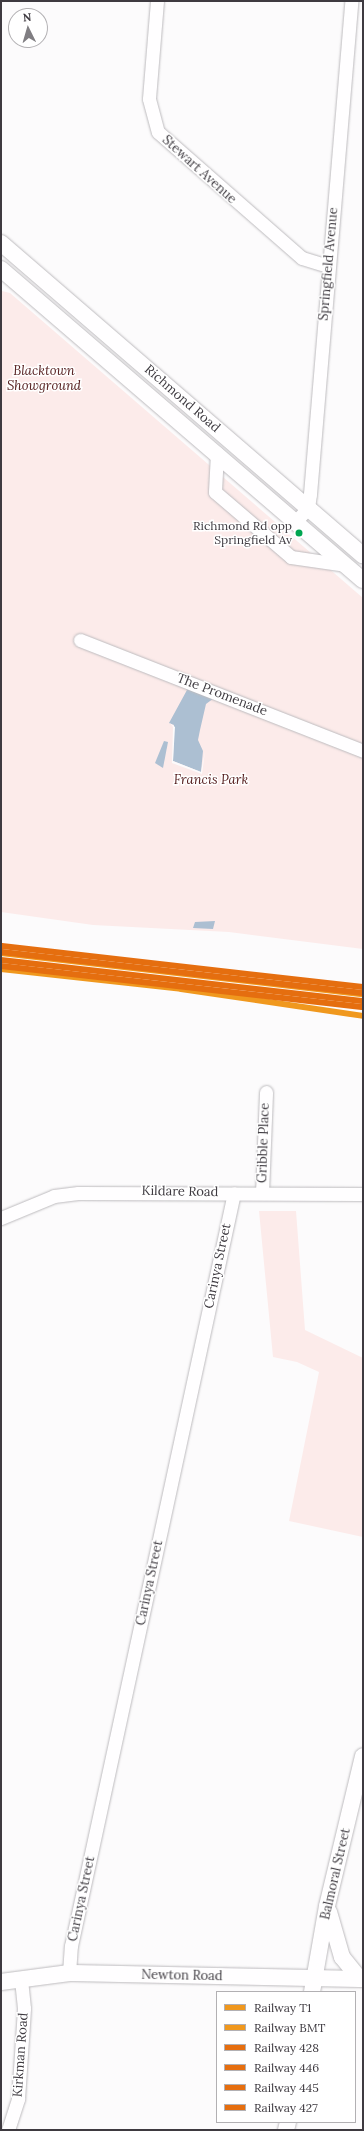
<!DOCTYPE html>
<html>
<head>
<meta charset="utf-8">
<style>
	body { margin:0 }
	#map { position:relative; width:364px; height:2131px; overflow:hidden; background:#fcfbfc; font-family:Lora,serif }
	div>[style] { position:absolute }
	.green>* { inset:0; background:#fcebea }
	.water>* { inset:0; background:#acbfd2 }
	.pier>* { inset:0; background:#fcfbfc }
	.roads { filter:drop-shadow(0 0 1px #bdbbbe) drop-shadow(0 0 1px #bdbbbe) }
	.minor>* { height:13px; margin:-6.5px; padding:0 6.5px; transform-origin:6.5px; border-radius:6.5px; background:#fffeff }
	.major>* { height:16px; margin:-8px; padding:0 8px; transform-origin:8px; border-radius:8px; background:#fffeff }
	.rail-1>* { height:6px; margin:-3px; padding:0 3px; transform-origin:3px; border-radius:3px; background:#f0981e }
	.rail-2>* { height:6px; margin:-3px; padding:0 3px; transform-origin:3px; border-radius:3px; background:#f0981e }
	.rail-3>* { height:6px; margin:-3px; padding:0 3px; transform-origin:3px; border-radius:3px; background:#e56e0f }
	.rail-4>* { height:6px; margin:-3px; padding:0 3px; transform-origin:3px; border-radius:3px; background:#e56e0f }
	.rail-5>* { height:6px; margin:-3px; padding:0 3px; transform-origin:3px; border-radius:3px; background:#e56e0f }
	.rail-6>* { height:6px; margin:-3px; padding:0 3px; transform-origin:3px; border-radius:3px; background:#e56e0f }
	.dots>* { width:11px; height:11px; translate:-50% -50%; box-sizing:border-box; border:2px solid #fff; border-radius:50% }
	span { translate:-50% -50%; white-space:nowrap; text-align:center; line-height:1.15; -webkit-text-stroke:3px #fff; paint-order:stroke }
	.bus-label { font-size:12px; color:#3e3a40 }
	.right { translate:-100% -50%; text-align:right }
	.street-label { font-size:13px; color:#3e3a40 }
	.park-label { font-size:13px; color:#572121; font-style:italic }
	.frame { position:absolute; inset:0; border:2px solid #3e3a40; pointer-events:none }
	.legend { position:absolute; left:216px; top:1991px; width:140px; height:132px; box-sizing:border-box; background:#fff; border:1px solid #b2b0b3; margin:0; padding:5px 7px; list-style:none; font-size:12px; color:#3e3a40 }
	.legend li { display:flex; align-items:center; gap:8px; height:20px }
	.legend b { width:20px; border:1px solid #b2b0b3 }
	.north { position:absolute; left:8px; top:8px; width:40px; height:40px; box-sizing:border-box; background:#fff; border:1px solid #b2b0b3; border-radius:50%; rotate:355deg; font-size:11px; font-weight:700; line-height:16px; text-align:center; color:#3e3a40 }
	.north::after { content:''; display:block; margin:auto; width:14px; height:18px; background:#807e82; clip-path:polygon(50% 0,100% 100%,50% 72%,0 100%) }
</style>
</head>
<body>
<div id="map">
	<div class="green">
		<i style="clip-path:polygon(2px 291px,10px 293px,363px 598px,363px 949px,229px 932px,93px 925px,1px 912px)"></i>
		<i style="clip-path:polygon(259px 1211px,296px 1211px,305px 1330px,363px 1358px,363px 1537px,289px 1521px,319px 1372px,297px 1362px,273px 1357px)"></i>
	</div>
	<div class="water">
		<i style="clip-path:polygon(183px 686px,214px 698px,206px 704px,200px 730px,198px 740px,203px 751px,201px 772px,173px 761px,174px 725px,169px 723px,187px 690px)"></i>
		<i style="clip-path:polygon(164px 741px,168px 742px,163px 768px,155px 763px)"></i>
		<i style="clip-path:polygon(215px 921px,213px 929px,193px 928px,195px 922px)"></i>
	</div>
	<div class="pier">
		<i style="clip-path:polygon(170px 723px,175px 727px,173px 761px,201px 772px,205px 751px,202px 774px,172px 763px,173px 727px)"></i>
	</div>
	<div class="roads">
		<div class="minor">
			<i style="left:157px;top:1px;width:98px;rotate:94.7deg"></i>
			<i style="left:149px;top:99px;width:34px;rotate:75deg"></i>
			<i style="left:158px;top:132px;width:191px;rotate:41.2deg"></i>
			<i style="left:302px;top:258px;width:28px;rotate:17deg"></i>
			<i style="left:217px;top:453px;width:39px;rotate:93deg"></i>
			<i style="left:215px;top:492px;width:100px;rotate:40.5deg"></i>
			<i style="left:291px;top:557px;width:56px;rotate:8.3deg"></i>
			<i style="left:295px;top:522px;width:19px;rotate:-47deg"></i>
			<i style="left:308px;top:508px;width:14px;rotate:-82deg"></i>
			<i style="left:310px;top:494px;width:495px;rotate:-85.2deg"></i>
			<i style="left:80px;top:640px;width:304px;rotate:21.4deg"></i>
			<i style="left:262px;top:1193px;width:101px;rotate:-87.7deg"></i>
			<i style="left:1px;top:1218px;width:57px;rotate:-22.5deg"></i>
			<i style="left:54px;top:1196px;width:24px;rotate:-7deg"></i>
			<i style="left:78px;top:1193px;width:285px;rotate:0.2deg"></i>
			<i style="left:69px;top:1973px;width:27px;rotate:-86deg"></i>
			<i style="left:71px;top:1946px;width:770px;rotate:-77.79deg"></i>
			<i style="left:8px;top:2130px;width:33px;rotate:-72deg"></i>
			<i style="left:18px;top:2099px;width:91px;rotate:-86.2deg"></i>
			<i style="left:24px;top:2008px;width:30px;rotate:-96deg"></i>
		</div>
		<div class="major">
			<i style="left:1px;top:243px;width:478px;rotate:40.8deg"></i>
			<i style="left:1px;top:269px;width:477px;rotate:40.7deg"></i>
			<i style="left:329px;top:1912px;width:47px;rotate:73.9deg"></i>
			<i style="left:342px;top:1957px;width:28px;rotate:51deg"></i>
			<i style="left:1px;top:1982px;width:69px;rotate:-7.5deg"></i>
			<i style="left:69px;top:1973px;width:294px;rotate:1.2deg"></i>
			<i style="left:312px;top:1992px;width:87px;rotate:-80.1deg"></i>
			<i style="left:327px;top:1906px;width:154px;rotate:-76.5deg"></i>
			<i style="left:286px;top:2130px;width:8px;rotate:-76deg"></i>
		</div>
	</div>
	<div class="rail-1">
		<i style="left:1px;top:969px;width:181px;rotate:6.3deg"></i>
		<i style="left:181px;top:989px;width:184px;rotate:8.4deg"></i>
	</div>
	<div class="rail-2">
		<i style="left:1px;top:953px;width:364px;rotate:6.5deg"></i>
	</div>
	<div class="rail-3">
		<i style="left:1px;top:960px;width:363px;rotate:6.5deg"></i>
	</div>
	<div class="rail-4">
		<i style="left:2px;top:946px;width:363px;rotate:6.5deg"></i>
	</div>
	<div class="rail-5">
		<i style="left:1px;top:966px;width:363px;rotate:6.5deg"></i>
	</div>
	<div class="rail-6">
		<i style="left:2px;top:952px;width:363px;rotate:6.5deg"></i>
	</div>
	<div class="dots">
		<i style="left:299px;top:533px;background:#00a651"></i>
	</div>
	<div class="bus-label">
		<span class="right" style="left:292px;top:533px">Richmond Rd opp<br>Springfield Av</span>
	</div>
	<div class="street-label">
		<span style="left:199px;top:170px;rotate:42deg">Stewart Avenue</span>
		<span style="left:329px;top:264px;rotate:-85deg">Springfield Avenue</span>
		<span style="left:182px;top:399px;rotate:41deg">Richmond Road</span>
		<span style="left:222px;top:695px;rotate:21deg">The Promenade</span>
		<span style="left:264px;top:1143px;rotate:-88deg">Gribble Place</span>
		<span style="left:180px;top:1192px;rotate:1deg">Kildare Road</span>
		<span style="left:218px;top:1266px;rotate:-78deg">Carinya Street</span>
		<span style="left:150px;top:1583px;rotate:-78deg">Carinya Street</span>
		<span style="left:336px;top:1874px;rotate:-77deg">Balmoral Street</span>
		<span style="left:82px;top:1899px;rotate:-78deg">Carinya Street</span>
		<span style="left:182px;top:1976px;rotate:1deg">Newton Road</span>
		<span style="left:21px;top:2055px;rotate:-86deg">Kirkman Road</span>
	</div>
	<div class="park-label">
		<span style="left:44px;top:379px">Blacktown<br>Showground</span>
		<span style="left:211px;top:780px">Francis Park</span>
	</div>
	<div class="frame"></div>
	<ul class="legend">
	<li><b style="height:5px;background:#f0981e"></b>Railway T1</li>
	<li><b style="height:5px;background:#f0981e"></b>Railway BMT</li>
	<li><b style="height:5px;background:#e56e0f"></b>Railway 428</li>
	<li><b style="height:5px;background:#e56e0f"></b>Railway 446</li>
	<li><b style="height:5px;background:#e56e0f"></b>Railway 445</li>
	<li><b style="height:5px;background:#e56e0f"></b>Railway 427</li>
	</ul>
	<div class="north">N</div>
</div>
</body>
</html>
